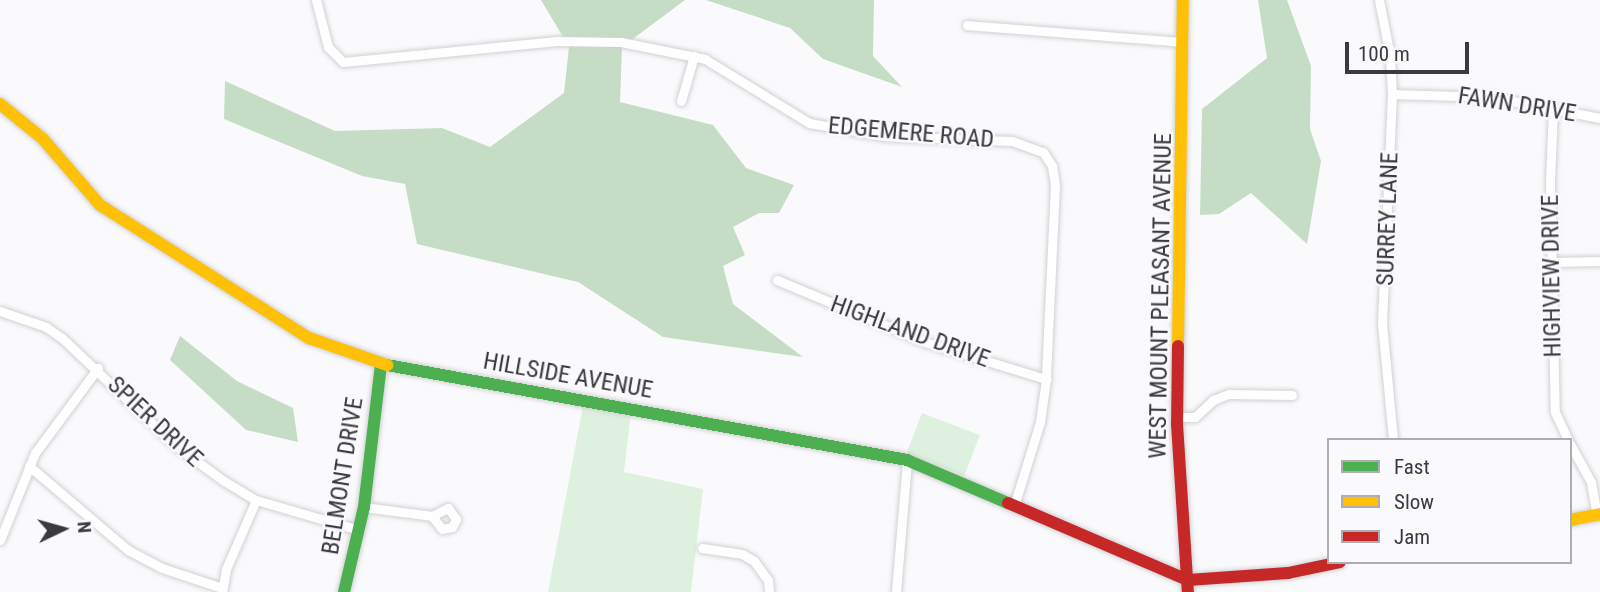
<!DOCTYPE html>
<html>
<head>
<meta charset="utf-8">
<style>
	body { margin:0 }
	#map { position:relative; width:1600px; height:592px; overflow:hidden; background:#fafafd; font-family:"Roboto Condensed",sans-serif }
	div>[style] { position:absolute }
	.green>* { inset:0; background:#ddf1de; transform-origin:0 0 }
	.forest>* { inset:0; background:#c5ddc5 }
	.roads { filter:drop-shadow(0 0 2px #d1d1d4) drop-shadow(0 0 2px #d1d1d4) }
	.street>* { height:9px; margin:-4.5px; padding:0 4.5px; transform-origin:4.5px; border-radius:4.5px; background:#fefeff }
	.fast>* { height:12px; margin:-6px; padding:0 6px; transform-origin:6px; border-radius:6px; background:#4caf50 }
	.slow>* { height:12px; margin:-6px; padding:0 6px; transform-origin:6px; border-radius:6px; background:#ffc107 }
	.jam>* { height:12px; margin:-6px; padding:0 6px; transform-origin:6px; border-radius:6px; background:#c62828 }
	span { translate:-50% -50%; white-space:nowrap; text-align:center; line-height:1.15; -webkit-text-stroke:5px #f9f9fe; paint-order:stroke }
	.street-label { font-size:24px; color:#3b3b3d }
	.legend { position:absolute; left:1327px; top:438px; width:245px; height:126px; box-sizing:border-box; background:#f9f9fe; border:2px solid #adadb1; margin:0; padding:9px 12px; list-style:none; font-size:21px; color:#3b3b3d }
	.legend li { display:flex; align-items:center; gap:14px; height:35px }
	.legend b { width:35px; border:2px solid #adadb1 }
	.north { position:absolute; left:28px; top:494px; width:70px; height:70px; -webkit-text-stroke:5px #f9f9fe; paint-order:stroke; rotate:85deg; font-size:19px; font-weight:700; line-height:28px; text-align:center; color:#3b3b3d }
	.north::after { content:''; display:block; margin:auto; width:24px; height:32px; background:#3b3b3d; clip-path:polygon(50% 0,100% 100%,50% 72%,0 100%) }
	.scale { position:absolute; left:1345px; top:42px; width:124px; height:32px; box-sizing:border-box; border:4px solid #3b3b3d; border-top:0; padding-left:9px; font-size:21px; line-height:24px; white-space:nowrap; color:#3b3b3d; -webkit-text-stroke:5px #f9f9fe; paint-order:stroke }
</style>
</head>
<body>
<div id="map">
	<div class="green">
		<i style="clip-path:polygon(583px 406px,631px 413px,624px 472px,703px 489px,691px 592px,548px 592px)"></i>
		<i style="left:922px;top:413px;width:62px;height:44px;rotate:21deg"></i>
	</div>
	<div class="forest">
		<i style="clip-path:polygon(541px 0,685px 0,622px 47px,620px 102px,713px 125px,746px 168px,794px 185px,779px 213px,759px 213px,733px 227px,745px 255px,723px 266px,733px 304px,803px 357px,663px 337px,578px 282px,417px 244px,405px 184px,362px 176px,224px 119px,225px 81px,335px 131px,442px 128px,490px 147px,564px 93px,569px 47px)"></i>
		<i style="clip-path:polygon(706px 0,874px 0,873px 56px,902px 87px,823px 59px,790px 28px)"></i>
		<i style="clip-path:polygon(1258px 0,1287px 0,1311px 66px,1310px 129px,1321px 161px,1307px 244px,1251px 193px,1219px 214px,1200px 215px,1202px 109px,1267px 58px)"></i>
		<i style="clip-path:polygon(180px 336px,237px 381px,293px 408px,298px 442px,246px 430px,170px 360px)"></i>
	</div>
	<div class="roads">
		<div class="street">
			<i style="left:316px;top:0;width:49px;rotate:75.7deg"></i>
			<i style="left:328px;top:47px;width:21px;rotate:45deg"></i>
			<i style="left:343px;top:62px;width:215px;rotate:-5.6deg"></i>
			<i style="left:557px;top:41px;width:64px;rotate:0.9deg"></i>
			<i style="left:621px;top:42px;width:86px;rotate:11.4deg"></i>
			<i style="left:705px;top:59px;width:122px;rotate:31.6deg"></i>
			<i style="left:809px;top:123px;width:76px;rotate:9.8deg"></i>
			<i style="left:884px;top:136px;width:128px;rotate:2.2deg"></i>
			<i style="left:1012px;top:141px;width:33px;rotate:20deg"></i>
			<i style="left:1043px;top:152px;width:17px;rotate:57deg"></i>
			<i style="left:1052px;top:166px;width:19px;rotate:81deg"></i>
			<i style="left:1055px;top:185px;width:194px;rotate:92.7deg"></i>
			<i style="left:1046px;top:379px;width:43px;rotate:97.9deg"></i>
			<i style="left:1040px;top:422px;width:85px;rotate:107.2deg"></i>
			<i style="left:1379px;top:0;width:57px;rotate:78.9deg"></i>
			<i style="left:1390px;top:56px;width:38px;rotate:87deg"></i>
			<i style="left:1392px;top:94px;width:229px;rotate:92.5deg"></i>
			<i style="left:1382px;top:323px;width:118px;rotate:84.6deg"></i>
			<i style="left:967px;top:25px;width:217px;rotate:4.5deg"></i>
			<i style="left:1392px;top:94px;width:99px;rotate:1.7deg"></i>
			<i style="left:1491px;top:97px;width:111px;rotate:10.9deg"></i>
			<i style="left:681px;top:101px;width:47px;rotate:-73.9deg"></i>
			<i style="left:1553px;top:109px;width:73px;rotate:92.4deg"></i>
			<i style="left:1550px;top:182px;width:230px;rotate:88.8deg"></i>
			<i style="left:1555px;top:412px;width:31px;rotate:65deg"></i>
			<i style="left:1552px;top:262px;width:48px;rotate:-1.2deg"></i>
			<i style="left:777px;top:280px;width:160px;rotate:22.7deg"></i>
			<i style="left:925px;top:342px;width:127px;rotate:17deg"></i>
			<i style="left:0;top:311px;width:49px;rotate:19.2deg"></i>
			<i style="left:46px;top:327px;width:19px;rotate:35deg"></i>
			<i style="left:62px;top:338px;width:157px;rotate:43.5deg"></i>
			<i style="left:176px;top:446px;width:59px;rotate:36.1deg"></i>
			<i style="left:224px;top:481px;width:37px;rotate:31deg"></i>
			<i style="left:256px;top:500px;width:107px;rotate:16.2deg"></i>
			<i style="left:1177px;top:417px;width:18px"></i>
			<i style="left:1195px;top:417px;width:25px;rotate:-43deg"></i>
			<i style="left:1213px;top:400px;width:17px;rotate:-21deg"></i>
			<i style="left:1229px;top:394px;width:63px;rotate:0.9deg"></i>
			<i style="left:1570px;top:444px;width:43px;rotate:61.1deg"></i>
			<i style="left:1591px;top:482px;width:34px;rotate:80deg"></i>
			<i style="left:29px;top:466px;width:130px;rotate:40.3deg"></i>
			<i style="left:128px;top:550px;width:38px;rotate:28deg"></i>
			<i style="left:162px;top:568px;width:63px;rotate:18.4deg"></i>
			<i style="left:364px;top:507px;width:69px;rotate:7.5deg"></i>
			<i style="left:432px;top:516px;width:18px;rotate:-27deg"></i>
			<i style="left:448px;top:508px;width:14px;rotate:54deg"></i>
			<i style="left:456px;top:519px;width:9px;rotate:117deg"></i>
			<i style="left:452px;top:527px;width:10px;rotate:169deg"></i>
			<i style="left:442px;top:529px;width:16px;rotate:-128deg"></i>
			<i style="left:0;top:540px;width:94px;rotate:-68.1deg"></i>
			<i style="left:35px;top:453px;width:106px;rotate:-53.5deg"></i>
			<i style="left:702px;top:548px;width:40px;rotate:8.5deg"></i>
			<i style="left:742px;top:554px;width:14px;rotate:30deg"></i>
			<i style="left:754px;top:561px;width:24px;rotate:54deg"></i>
			<i style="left:768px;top:580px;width:12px;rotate:85deg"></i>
			<i style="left:222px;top:592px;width:23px;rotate:-80deg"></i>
			<i style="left:226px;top:569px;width:75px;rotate:-66.5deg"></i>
			<i style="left:896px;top:592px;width:132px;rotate:-85.2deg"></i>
		</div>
		<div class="fast">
			<i style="left:387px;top:365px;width:529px;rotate:10.35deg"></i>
			<i style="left:907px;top:460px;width:110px;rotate:23.1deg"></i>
			<i style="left:344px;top:592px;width:87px;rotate:-76.8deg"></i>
			<i style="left:364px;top:507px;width:143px;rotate:-83.2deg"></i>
		</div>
		<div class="slow">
			<i style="left:0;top:104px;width:55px;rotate:39.1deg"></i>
			<i style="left:43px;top:139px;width:87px;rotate:49.2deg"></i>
			<i style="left:100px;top:205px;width:248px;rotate:32.5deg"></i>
			<i style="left:309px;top:338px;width:83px;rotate:19.1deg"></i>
			<i style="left:1178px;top:346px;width:346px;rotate:-89.2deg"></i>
			<i style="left:1570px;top:520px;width:31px;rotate:-11deg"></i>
		</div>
		<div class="jam">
			<i style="left:1178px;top:346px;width:78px;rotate:90.7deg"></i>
			<i style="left:1177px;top:424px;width:168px;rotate:86.3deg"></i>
			<i style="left:1008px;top:503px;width:196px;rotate:23.2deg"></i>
			<i style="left:1188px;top:580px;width:100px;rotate:-4deg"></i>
			<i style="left:1288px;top:573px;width:53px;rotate:-11.9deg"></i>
		</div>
	</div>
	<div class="street-label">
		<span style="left:1517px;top:105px;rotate:9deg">FAWN DRIVE</span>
		<span style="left:911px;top:133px;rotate:5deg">EDGEMERE ROAD</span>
		<span style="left:1388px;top:219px;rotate:-88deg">SURREY LANE</span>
		<span style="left:1552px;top:276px;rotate:-91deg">HIGHVIEW DRIVE</span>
		<span style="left:1161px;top:296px;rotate:-89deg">WEST MOUNT PLEASANT AVENUE</span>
		<span style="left:910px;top:332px;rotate:20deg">HIGHLAND DRIVE</span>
		<span style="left:568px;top:376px;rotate:10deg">HILLSIDE AVENUE</span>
		<span style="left:155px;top:422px;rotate:43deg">SPIER DRIVE</span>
		<span style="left:343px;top:476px;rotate:-81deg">BELMONT DRIVE</span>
	</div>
	<ul class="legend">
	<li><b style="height:9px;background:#4caf50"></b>Fast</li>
	<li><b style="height:9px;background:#ffc107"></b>Slow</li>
	<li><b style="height:9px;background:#c62828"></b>Jam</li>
	</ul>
	<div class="north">N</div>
	<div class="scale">100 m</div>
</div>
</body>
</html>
